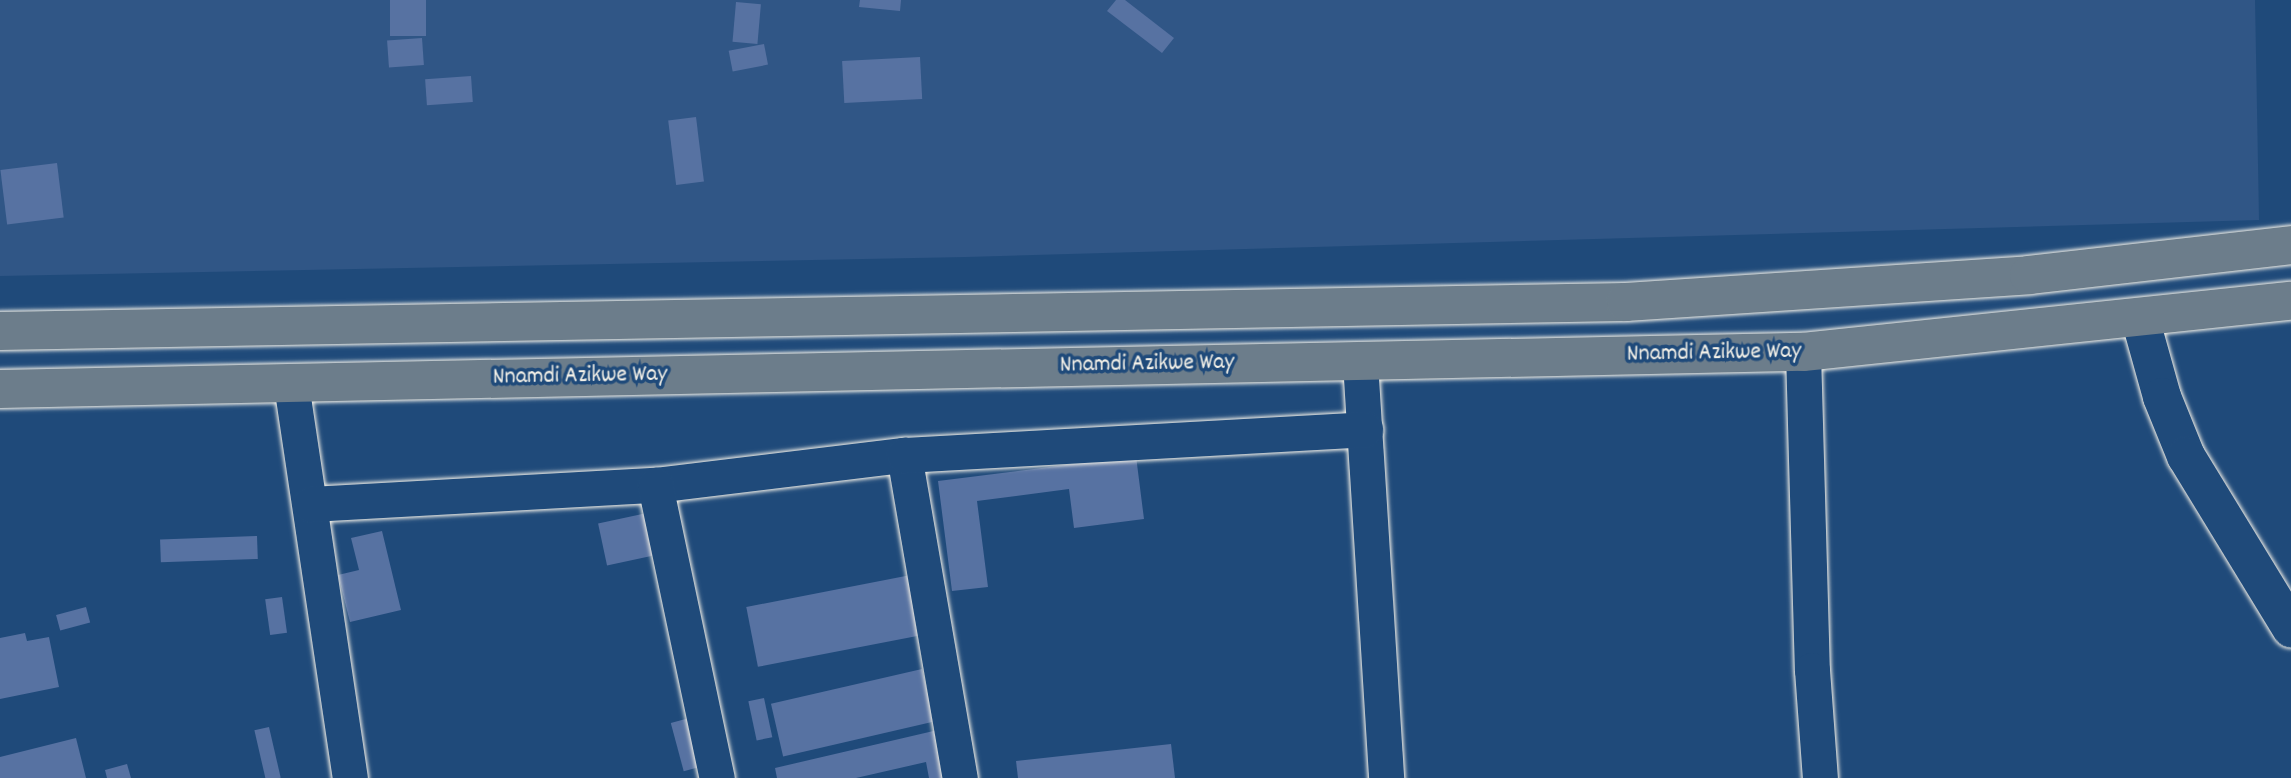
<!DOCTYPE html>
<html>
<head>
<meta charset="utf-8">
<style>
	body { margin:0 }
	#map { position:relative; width:2291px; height:778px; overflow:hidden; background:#1f4a7a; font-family:Dekko,sans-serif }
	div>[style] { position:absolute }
	.built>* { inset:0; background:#305686 }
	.building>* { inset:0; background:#5772a2; transform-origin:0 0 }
	.roads { filter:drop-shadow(0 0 2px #f4f1e8) drop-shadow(0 0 2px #f4f1e8) }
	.minor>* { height:35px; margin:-17.5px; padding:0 17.5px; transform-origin:17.5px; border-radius:17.5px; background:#1f4a7a }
	.secondary>* { height:38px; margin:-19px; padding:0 19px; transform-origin:19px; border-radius:19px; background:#1f4a7a }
	.trunk>* { height:38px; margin:-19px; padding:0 19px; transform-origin:19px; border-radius:19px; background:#6c7d8b }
	span { translate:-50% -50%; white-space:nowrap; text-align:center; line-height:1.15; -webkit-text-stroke:7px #1f4a7a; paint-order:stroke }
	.street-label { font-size:24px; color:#f4f1e8 }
</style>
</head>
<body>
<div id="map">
	<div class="built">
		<i style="clip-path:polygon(0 0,2255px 0,2259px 220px,966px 257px,0 276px)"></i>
	</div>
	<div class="building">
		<i style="left:390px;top:0;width:36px;height:36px"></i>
		<i style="clip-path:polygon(860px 0,901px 0,900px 11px,859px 7px)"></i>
		<i style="clip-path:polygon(1116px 0,1125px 0,1174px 38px,1162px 53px,1107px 11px)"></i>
		<i style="left:736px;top:2px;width:25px;height:40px;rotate:5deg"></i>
		<i style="left:422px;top:38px;width:27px;height:35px;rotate:86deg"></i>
		<i style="left:764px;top:44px;width:21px;height:36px;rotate:79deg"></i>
		<i style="left:920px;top:57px;width:42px;height:78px;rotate:87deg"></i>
		<i style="left:471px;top:76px;width:26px;height:46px;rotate:86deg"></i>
		<i style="left:696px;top:117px;width:65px;height:28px;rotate:83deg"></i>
		<i style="left:57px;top:163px;width:55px;height:57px;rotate:83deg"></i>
		<i style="clip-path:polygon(1136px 456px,1144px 519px,1074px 528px,1069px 489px,977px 501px,988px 587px,952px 591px,938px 481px)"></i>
		<i style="left:647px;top:513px;width:43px;height:50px;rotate:78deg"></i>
		<i style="clip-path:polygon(382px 531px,401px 610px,350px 622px,338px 575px,359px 570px,351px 538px)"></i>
		<i style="left:257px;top:536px;width:23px;height:97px;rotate:88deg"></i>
		<i style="left:921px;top:573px;width:61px;height:178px;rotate:79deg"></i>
		<i style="left:282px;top:597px;width:36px;height:17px;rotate:82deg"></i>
		<i style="left:86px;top:607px;width:16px;height:31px;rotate:75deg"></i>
		<i style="clip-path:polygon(25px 633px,27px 641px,49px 637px,59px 687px,0 699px,0 638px)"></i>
		<i style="left:922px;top:669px;width:54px;height:155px;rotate:77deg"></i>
		<i style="left:764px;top:698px;width:40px;height:16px;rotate:78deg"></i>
		<i style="left:693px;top:717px;width:50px;height:23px;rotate:75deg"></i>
		<i style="left:269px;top:727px;width:52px;height:15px;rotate:77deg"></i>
		<i style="clip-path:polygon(942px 729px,953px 778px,929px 778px,926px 762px,856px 778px,777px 778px,775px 768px)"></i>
		<i style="clip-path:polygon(76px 738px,86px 778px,0 778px,0 757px)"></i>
		<i style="clip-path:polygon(1171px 744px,1175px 778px,1018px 778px,1016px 761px)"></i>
		<i style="clip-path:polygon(127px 764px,131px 778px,107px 778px,105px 770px)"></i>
	</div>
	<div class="roads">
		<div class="minor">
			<i style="left:1803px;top:352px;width:318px;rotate:88.4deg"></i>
			<i style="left:1812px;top:670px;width:108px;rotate:85.8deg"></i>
			<i style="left:1360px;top:362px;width:417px;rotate:86.4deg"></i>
			<i style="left:291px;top:384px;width:398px;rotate:81.5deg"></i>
			<i style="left:904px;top:455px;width:328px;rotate:80.2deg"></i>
			<i style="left:655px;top:485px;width:251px;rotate:-6.9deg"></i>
			<i style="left:904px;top:455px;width:462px;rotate:-3.2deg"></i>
			<i style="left:310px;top:504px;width:346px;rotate:-3.2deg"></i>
			<i style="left:655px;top:485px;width:299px;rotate:78.1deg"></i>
		</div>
		<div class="secondary">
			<i style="left:2140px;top:318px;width:82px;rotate:74.4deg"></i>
			<i style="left:2162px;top:397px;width:64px;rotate:67.9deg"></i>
			<i style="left:2186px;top:456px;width:202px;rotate:58.6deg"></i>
		</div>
		<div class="trunk">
			<i style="left:0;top:331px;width:1626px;rotate:-1.02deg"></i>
			<i style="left:1626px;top:302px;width:404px;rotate:-3.8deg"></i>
			<i style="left:2029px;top:275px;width:264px;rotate:-6.5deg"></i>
			<i style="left:0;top:389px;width:1803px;rotate:-1.18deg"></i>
			<i style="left:1803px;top:352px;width:491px;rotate:-6deg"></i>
		</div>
	</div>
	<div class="street-label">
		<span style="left:1714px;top:354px;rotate:-1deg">Nnamdi Azikwe Way</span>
		<span style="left:1147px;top:365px;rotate:-1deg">Nnamdi Azikwe Way</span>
		<span style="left:580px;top:377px;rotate:-1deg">Nnamdi Azikwe Way</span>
	</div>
</div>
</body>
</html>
